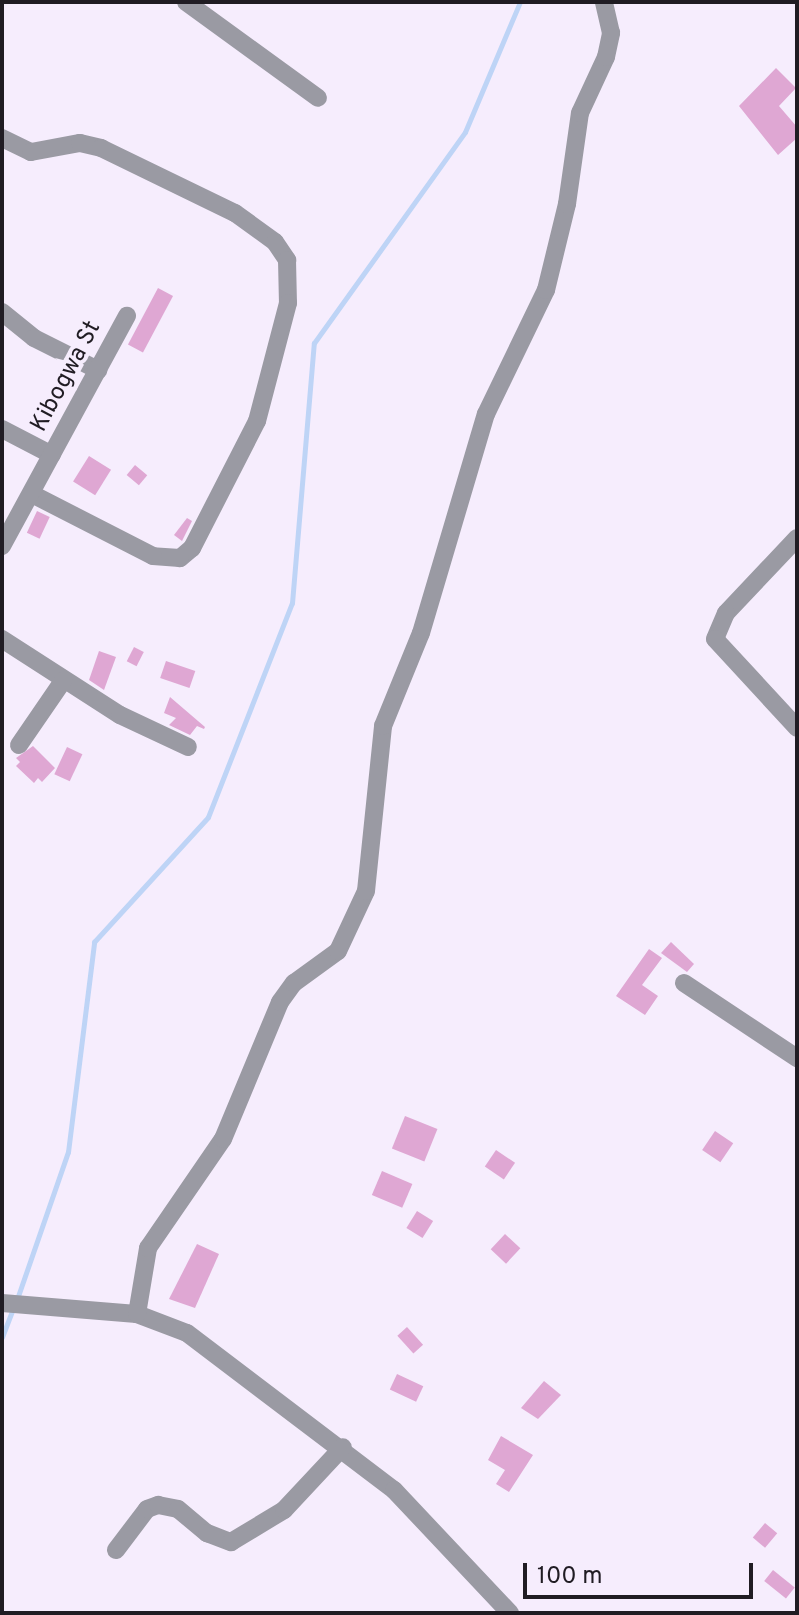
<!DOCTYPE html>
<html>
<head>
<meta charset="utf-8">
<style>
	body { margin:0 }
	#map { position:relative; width:799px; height:1615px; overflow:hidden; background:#f6edfd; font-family:Overpass,sans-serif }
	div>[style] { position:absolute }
	.stream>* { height:5px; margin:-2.5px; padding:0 2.5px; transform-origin:2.5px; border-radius:2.5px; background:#bed4f6 }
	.building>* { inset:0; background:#dfa7d3; transform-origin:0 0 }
	.street>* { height:18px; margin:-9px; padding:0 9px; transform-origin:9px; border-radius:9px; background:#9a9aa3 }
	span { translate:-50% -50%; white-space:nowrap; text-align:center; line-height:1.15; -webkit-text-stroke:8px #f6edfd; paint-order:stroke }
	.street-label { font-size:24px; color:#201c23 }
	.frame { position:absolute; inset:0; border:4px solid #201c23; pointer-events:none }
	.scale { position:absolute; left:523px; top:1563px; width:230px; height:36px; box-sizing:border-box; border:4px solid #201c23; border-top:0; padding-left:10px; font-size:24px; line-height:28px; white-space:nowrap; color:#201c23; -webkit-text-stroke:6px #f6edfd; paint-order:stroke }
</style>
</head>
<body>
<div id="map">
	<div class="stream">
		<i style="left:17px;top:1299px;width:156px;rotate:-70.9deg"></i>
		<i style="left:68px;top:1152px;width:212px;rotate:-82.9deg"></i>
		<i style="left:94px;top:942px;width:169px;rotate:-47.6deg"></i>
		<i style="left:208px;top:817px;width:230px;rotate:-68.6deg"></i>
		<i style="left:292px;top:603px;width:261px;rotate:-85.2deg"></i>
		<i style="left:314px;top:343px;width:259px;rotate:-54.4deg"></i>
		<i style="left:465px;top:132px;width:141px;rotate:-67.1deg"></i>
		<i style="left:2px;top:1337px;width:30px;rotate:-69deg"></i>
	</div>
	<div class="building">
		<i style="clip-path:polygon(776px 68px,796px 88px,779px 106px,797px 127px,797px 138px,778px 155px,739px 106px)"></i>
		<i style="left:158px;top:288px;width:17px;height:64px;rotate:28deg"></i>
		<i style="left:89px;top:456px;width:26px;height:30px;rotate:32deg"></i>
		<i style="left:135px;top:465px;width:16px;height:13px;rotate:40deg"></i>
		<i style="left:37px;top:511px;width:14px;height:24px;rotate:25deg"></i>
		<i style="clip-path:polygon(187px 518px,192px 521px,182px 541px,174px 535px)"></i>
		<i style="left:134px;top:647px;width:11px;height:16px;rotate:27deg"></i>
		<i style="clip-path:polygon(99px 651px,116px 657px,104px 690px,89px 680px)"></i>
		<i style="left:166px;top:661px;width:31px;height:18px;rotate:19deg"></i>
		<i style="clip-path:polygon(170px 697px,205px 727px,204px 729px,197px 726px,190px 735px,169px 725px,176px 718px,164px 713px)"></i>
		<i style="clip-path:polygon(33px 746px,55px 768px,42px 782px,38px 778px,34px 783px,16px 766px,20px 762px,16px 758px)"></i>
		<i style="left:67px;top:747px;width:17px;height:30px;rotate:25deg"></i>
		<i style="clip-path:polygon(671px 942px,694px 964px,687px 972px,661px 953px)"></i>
		<i style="clip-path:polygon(649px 949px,662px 958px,642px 985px,658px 996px,645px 1015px,616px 996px)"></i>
		<i style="left:405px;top:1116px;width:35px;height:35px;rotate:22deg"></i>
		<i style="left:715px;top:1131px;width:22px;height:23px;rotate:34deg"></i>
		<i style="left:496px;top:1150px;width:23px;height:20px;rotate:34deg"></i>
		<i style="left:382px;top:1171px;width:33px;height:26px;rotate:23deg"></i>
		<i style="left:417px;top:1211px;width:19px;height:20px;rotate:32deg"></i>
		<i style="left:505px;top:1234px;width:21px;height:21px;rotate:43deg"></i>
		<i style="clip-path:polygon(197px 1244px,219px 1254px,195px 1308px,169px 1299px)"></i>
		<i style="left:407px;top:1327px;width:24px;height:13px;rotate:48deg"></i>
		<i style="left:397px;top:1374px;width:29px;height:17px;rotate:25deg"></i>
		<i style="clip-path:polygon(544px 1381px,561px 1395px,538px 1419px,521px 1408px)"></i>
		<i style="clip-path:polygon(501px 1436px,533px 1455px,509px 1492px,496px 1484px,505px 1470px,488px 1460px)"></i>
		<i style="left:765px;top:1523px;width:16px;height:19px;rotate:40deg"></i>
		<i style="left:773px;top:1570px;width:28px;height:14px;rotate:39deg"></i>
	</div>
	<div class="street">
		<i style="left:186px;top:2px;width:163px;rotate:36deg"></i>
		<i style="left:2px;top:138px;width:32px;rotate:26deg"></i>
		<i style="left:31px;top:152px;width:50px;rotate:-10.4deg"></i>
		<i style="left:80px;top:143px;width:22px;rotate:13deg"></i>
		<i style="left:101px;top:148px;width:149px;rotate:25.9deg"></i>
		<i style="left:235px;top:213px;width:49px;rotate:35.9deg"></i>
		<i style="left:275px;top:242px;width:22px;rotate:56deg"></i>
		<i style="left:287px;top:260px;width:43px;rotate:88.7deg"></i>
		<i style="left:288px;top:303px;width:122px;rotate:104.7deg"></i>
		<i style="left:257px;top:421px;width:143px;rotate:117.1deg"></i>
		<i style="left:192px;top:548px;width:16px;rotate:140deg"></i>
		<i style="left:180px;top:558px;width:27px;rotate:-176deg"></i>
		<i style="left:153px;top:556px;width:136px;rotate:-152.9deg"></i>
		<i style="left:2px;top:312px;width:41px;rotate:39.1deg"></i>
		<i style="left:34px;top:338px;width:72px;rotate:26.6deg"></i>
		<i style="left:2px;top:429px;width:56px;rotate:27.5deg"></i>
		<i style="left:797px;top:538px;width:103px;rotate:133.4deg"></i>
		<i style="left:726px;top:613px;width:28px;rotate:113deg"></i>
		<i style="left:715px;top:639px;width:121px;rotate:47.3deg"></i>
		<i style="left:2px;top:546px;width:262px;rotate:-61.5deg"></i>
		<i style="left:2px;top:639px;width:140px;rotate:32.8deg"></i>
		<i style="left:120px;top:715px;width:75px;rotate:25.2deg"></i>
		<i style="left:19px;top:745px;width:78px;rotate:-55.5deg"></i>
		<i style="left:684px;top:983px;width:136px;rotate:33.6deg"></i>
		<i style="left:2px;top:1303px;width:135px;rotate:4.7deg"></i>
		<i style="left:137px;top:1314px;width:53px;rotate:20.8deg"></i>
		<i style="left:187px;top:1333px;width:260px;rotate:37.2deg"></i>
		<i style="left:394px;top:1490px;width:169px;rotate:46.7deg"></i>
		<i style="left:137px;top:1314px;width:67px;rotate:-80.5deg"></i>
		<i style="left:148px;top:1248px;width:132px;rotate:-55.5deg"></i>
		<i style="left:223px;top:1139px;width:148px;rotate:-67.4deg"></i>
		<i style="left:280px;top:1002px;width:24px;rotate:-54deg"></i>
		<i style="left:294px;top:983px;width:54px;rotate:-36deg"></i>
		<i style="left:338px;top:951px;width:66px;rotate:-65deg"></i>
		<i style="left:366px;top:891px;width:166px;rotate:-84.1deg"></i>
		<i style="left:383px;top:726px;width:100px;rotate:-67.8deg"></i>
		<i style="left:421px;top:633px;width:228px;rotate:-73.5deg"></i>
		<i style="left:486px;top:414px;width:138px;rotate:-64.2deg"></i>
		<i style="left:546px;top:290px;width:89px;rotate:-76.3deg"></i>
		<i style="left:567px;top:204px;width:92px;rotate:-81.9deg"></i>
		<i style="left:580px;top:113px;width:62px;rotate:-65.1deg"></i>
		<i style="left:606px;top:57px;width:25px;rotate:-78deg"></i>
		<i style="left:611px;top:33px;width:32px;rotate:-103deg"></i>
		<i style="left:116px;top:1550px;width:51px;rotate:-52.9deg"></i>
		<i style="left:147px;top:1509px;width:12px;rotate:-20deg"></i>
		<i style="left:158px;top:1505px;width:20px;rotate:11deg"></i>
		<i style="left:178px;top:1509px;width:38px;rotate:40deg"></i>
		<i style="left:207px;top:1533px;width:26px;rotate:21deg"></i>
		<i style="left:231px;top:1542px;width:62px;rotate:-31.1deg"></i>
		<i style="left:284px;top:1510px;width:86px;rotate:-46.9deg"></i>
	</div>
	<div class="street-label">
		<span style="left:67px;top:377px;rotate:-62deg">Kibogwa St</span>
	</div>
	<div class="frame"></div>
	<div class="scale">100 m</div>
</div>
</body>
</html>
